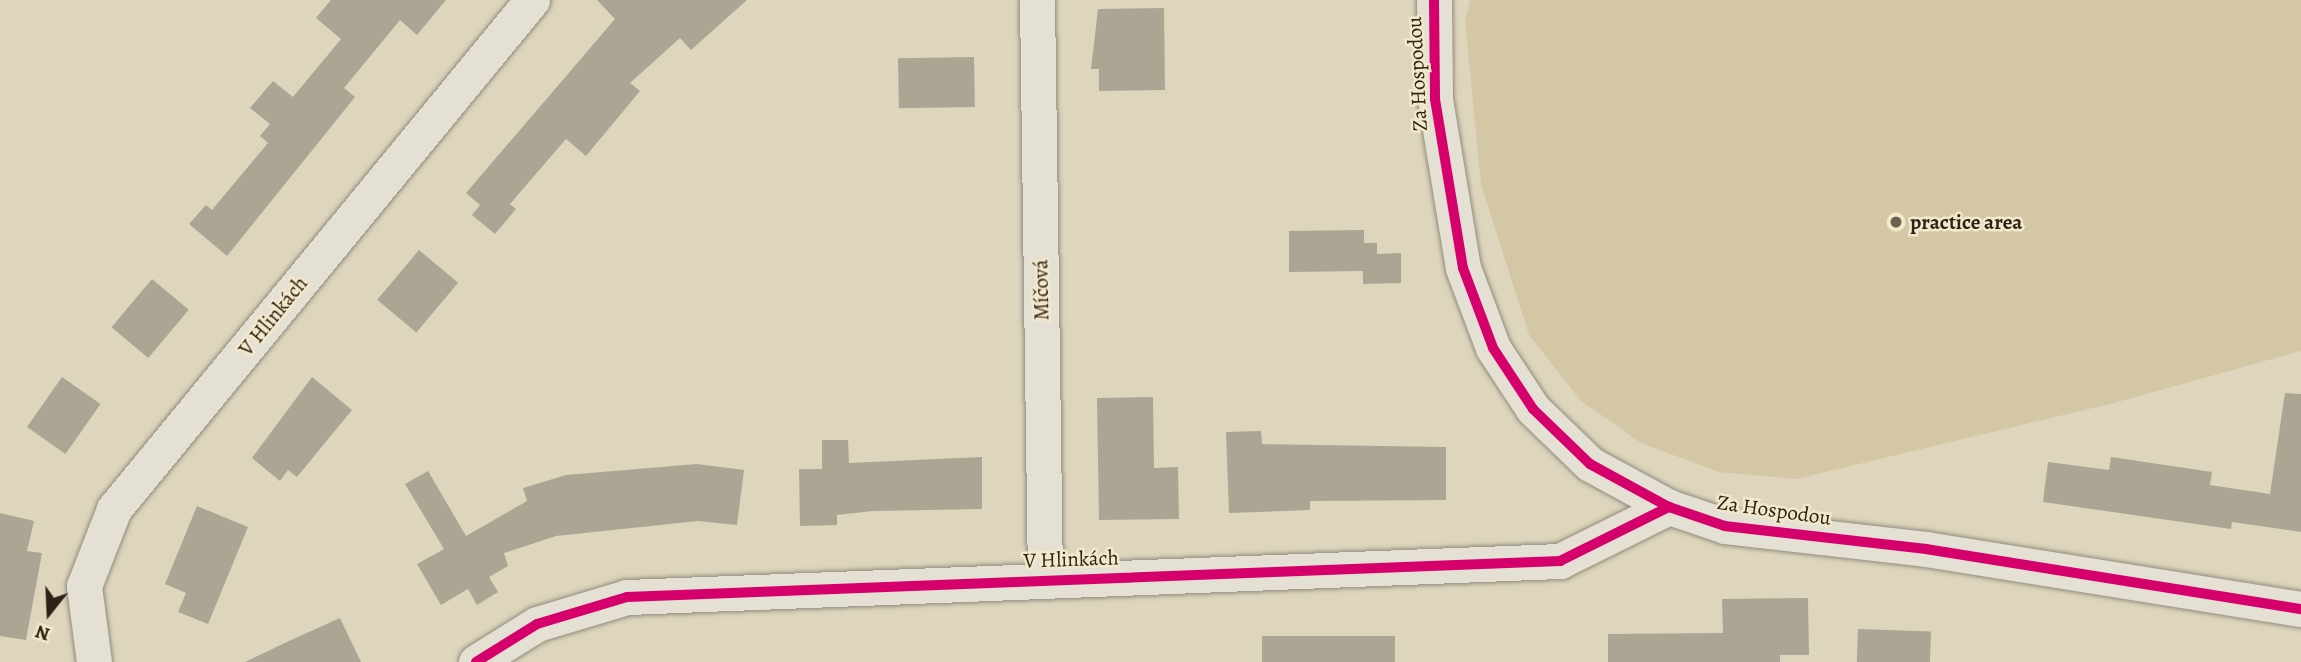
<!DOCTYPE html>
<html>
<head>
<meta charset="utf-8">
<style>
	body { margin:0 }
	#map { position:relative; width:2301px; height:662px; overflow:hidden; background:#ddd5bc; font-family:Alegreya,serif }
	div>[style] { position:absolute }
	.green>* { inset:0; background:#d3c7a6 }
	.building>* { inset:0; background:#aca594; transform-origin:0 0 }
	.roads { filter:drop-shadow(0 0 2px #928b7c) drop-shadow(0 0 2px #928b7c) }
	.minor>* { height:35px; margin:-17.5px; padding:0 17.5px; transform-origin:17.5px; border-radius:17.5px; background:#e4e0d3 }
	.cycleway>* { height:10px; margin:-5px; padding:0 5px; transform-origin:5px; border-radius:5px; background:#d6006c }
	.dots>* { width:19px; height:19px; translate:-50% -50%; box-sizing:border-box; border:4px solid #f2e8ca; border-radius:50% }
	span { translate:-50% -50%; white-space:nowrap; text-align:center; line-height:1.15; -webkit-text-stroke:5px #f2e8ca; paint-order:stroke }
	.street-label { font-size:21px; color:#302117 }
	.poi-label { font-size:21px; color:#302117; font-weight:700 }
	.left { translate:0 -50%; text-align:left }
	.north { position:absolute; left:14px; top:578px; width:70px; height:70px; -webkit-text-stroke:5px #f2e8ca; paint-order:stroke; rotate:198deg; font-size:19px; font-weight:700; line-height:28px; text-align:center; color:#302117 }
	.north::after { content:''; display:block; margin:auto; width:24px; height:32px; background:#302117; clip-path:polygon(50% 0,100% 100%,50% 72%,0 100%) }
</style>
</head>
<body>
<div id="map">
	<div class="green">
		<i style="clip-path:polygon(1470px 0,2301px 0,2301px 351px,2114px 403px,1796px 479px,1719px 472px,1641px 443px,1580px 400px,1529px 335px,1481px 184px,1465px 21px)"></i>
	</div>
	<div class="building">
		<i style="clip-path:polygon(331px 0,446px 0,417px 35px,400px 20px,344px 88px,355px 97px,227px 256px,189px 224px,206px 205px,212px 210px,268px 143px,260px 136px,270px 124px,250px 108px,273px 81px,293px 97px,341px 39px,316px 18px)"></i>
		<i style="clip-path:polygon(597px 0,747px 0,691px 50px,680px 38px,630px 83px,640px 91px,586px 156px,566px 139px,510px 204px,516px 209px,495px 234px,472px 215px,480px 205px,466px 193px,615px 19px)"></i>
		<i style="clip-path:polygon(1164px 8px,1165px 90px,1099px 91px,1099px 69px,1091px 69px,1098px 9px)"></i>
		<i style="left:974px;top:57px;width:50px;height:76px;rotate:89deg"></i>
		<i style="clip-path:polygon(1364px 230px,1364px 243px,1377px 243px,1377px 254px,1401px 253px,1401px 283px,1363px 284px,1363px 271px,1289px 272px,1289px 231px)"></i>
		<i style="left:419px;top:250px;width:51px;height:65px;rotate:40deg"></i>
		<i style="left:152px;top:279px;width:48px;height:63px;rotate:40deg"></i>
		<i style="left:62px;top:377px;width:47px;height:61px;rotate:35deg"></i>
		<i style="clip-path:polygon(312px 377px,352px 410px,297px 477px,288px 470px,280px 481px,252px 458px)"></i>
		<i style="clip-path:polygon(2285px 393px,2301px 394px,2301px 532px,2232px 522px,2231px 529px,2043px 502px,2048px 462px,2109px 470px,2111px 457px,2212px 472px,2210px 485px,2270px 494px)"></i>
		<i style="clip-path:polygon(1153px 397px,1154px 468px,1178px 467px,1179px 519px,1099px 520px,1097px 398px)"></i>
		<i style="clip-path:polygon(1261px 431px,1262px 444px,1446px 447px,1446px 500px,1310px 501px,1310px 510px,1229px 513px,1226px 432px)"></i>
		<i style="clip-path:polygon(822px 440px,848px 440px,849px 463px,982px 457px,982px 509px,873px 511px,837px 515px,837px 525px,800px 526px,799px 469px,822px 469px)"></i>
		<i style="clip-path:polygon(697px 464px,744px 470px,737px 525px,698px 521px,556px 536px,504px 553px,508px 566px,489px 577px,498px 592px,477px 605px,468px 589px,441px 605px,417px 564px,444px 549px,405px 484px,428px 471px,466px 536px,527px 501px,523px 488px,566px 475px)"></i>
		<i style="clip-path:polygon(197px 506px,248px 527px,208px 624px,178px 612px,186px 593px,165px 584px)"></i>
		<i style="clip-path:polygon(0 513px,34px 521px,27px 551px,42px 553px,26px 640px,0 636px)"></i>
		<i style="clip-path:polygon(1808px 598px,1809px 655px,1780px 655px,1780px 662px,1608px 662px,1608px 634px,1723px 633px,1722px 599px)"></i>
		<i style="clip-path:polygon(340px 618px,361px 662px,245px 662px,291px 640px)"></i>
		<i style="left:1858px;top:629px;width:73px;height:33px;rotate:2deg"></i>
		<i style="left:1262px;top:636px;width:133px;height:26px"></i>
	</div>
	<div class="roads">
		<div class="minor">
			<i style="left:1037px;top:0;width:579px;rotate:89.21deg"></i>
			<i style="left:1434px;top:0;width:99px;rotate:89.4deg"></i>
			<i style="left:1435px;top:99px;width:171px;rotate:80.6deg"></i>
			<i style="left:1463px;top:268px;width:85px;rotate:69.4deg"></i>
			<i style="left:1493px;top:348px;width:73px;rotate:56.7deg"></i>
			<i style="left:1533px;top:409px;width:79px;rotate:44deg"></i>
			<i style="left:1590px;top:464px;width:90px;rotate:28.6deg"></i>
			<i style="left:1669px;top:507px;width:59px;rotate:18.7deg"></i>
			<i style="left:1725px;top:526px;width:202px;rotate:6.5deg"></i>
			<i style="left:1926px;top:549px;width:380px;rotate:9.1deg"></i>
			<i style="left:94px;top:662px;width:77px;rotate:-97.5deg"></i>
			<i style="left:84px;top:586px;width:83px;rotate:-68.7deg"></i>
			<i style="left:114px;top:509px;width:659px;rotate:-50.61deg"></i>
			<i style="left:476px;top:662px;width:72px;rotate:-31.9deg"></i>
			<i style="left:537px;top:624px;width:94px;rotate:-16.7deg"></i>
			<i style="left:627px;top:597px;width:934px;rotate:-2.21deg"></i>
			<i style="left:1560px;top:561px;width:122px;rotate:-26.4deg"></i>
		</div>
	</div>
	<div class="cycleway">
		<i style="left:1434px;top:0;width:99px;rotate:89.4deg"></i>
		<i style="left:1435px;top:99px;width:171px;rotate:80.6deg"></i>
		<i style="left:1463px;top:268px;width:85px;rotate:69.4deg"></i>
		<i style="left:1493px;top:348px;width:73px;rotate:56.7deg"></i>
		<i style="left:1533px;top:409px;width:79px;rotate:44deg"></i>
		<i style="left:1590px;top:464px;width:90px;rotate:28.6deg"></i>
		<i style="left:1669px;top:507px;width:59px;rotate:18.7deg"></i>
		<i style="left:1725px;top:526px;width:202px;rotate:6.5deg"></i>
		<i style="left:1926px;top:549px;width:380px;rotate:9.1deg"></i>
		<i style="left:476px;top:662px;width:72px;rotate:-31.9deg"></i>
		<i style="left:537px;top:624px;width:94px;rotate:-16.7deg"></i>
		<i style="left:627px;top:597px;width:934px;rotate:-2.21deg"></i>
		<i style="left:1560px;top:561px;width:122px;rotate:-26.4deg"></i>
	</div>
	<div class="dots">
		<i style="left:1896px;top:222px;background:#6d6051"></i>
	</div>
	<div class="street-label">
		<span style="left:1417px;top:74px;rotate:-93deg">Za Hospodou</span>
		<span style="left:1041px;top:290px;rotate:-91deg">Míčová</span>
		<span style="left:273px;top:316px;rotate:-51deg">V Hlinkách</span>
		<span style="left:1774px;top:510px;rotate:8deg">Za Hospodou</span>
		<span style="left:1071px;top:559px;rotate:-2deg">V Hlinkách</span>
	</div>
	<div class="poi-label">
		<span class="left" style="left:1910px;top:222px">practice area</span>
	</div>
	<div class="north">N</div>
</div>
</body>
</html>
